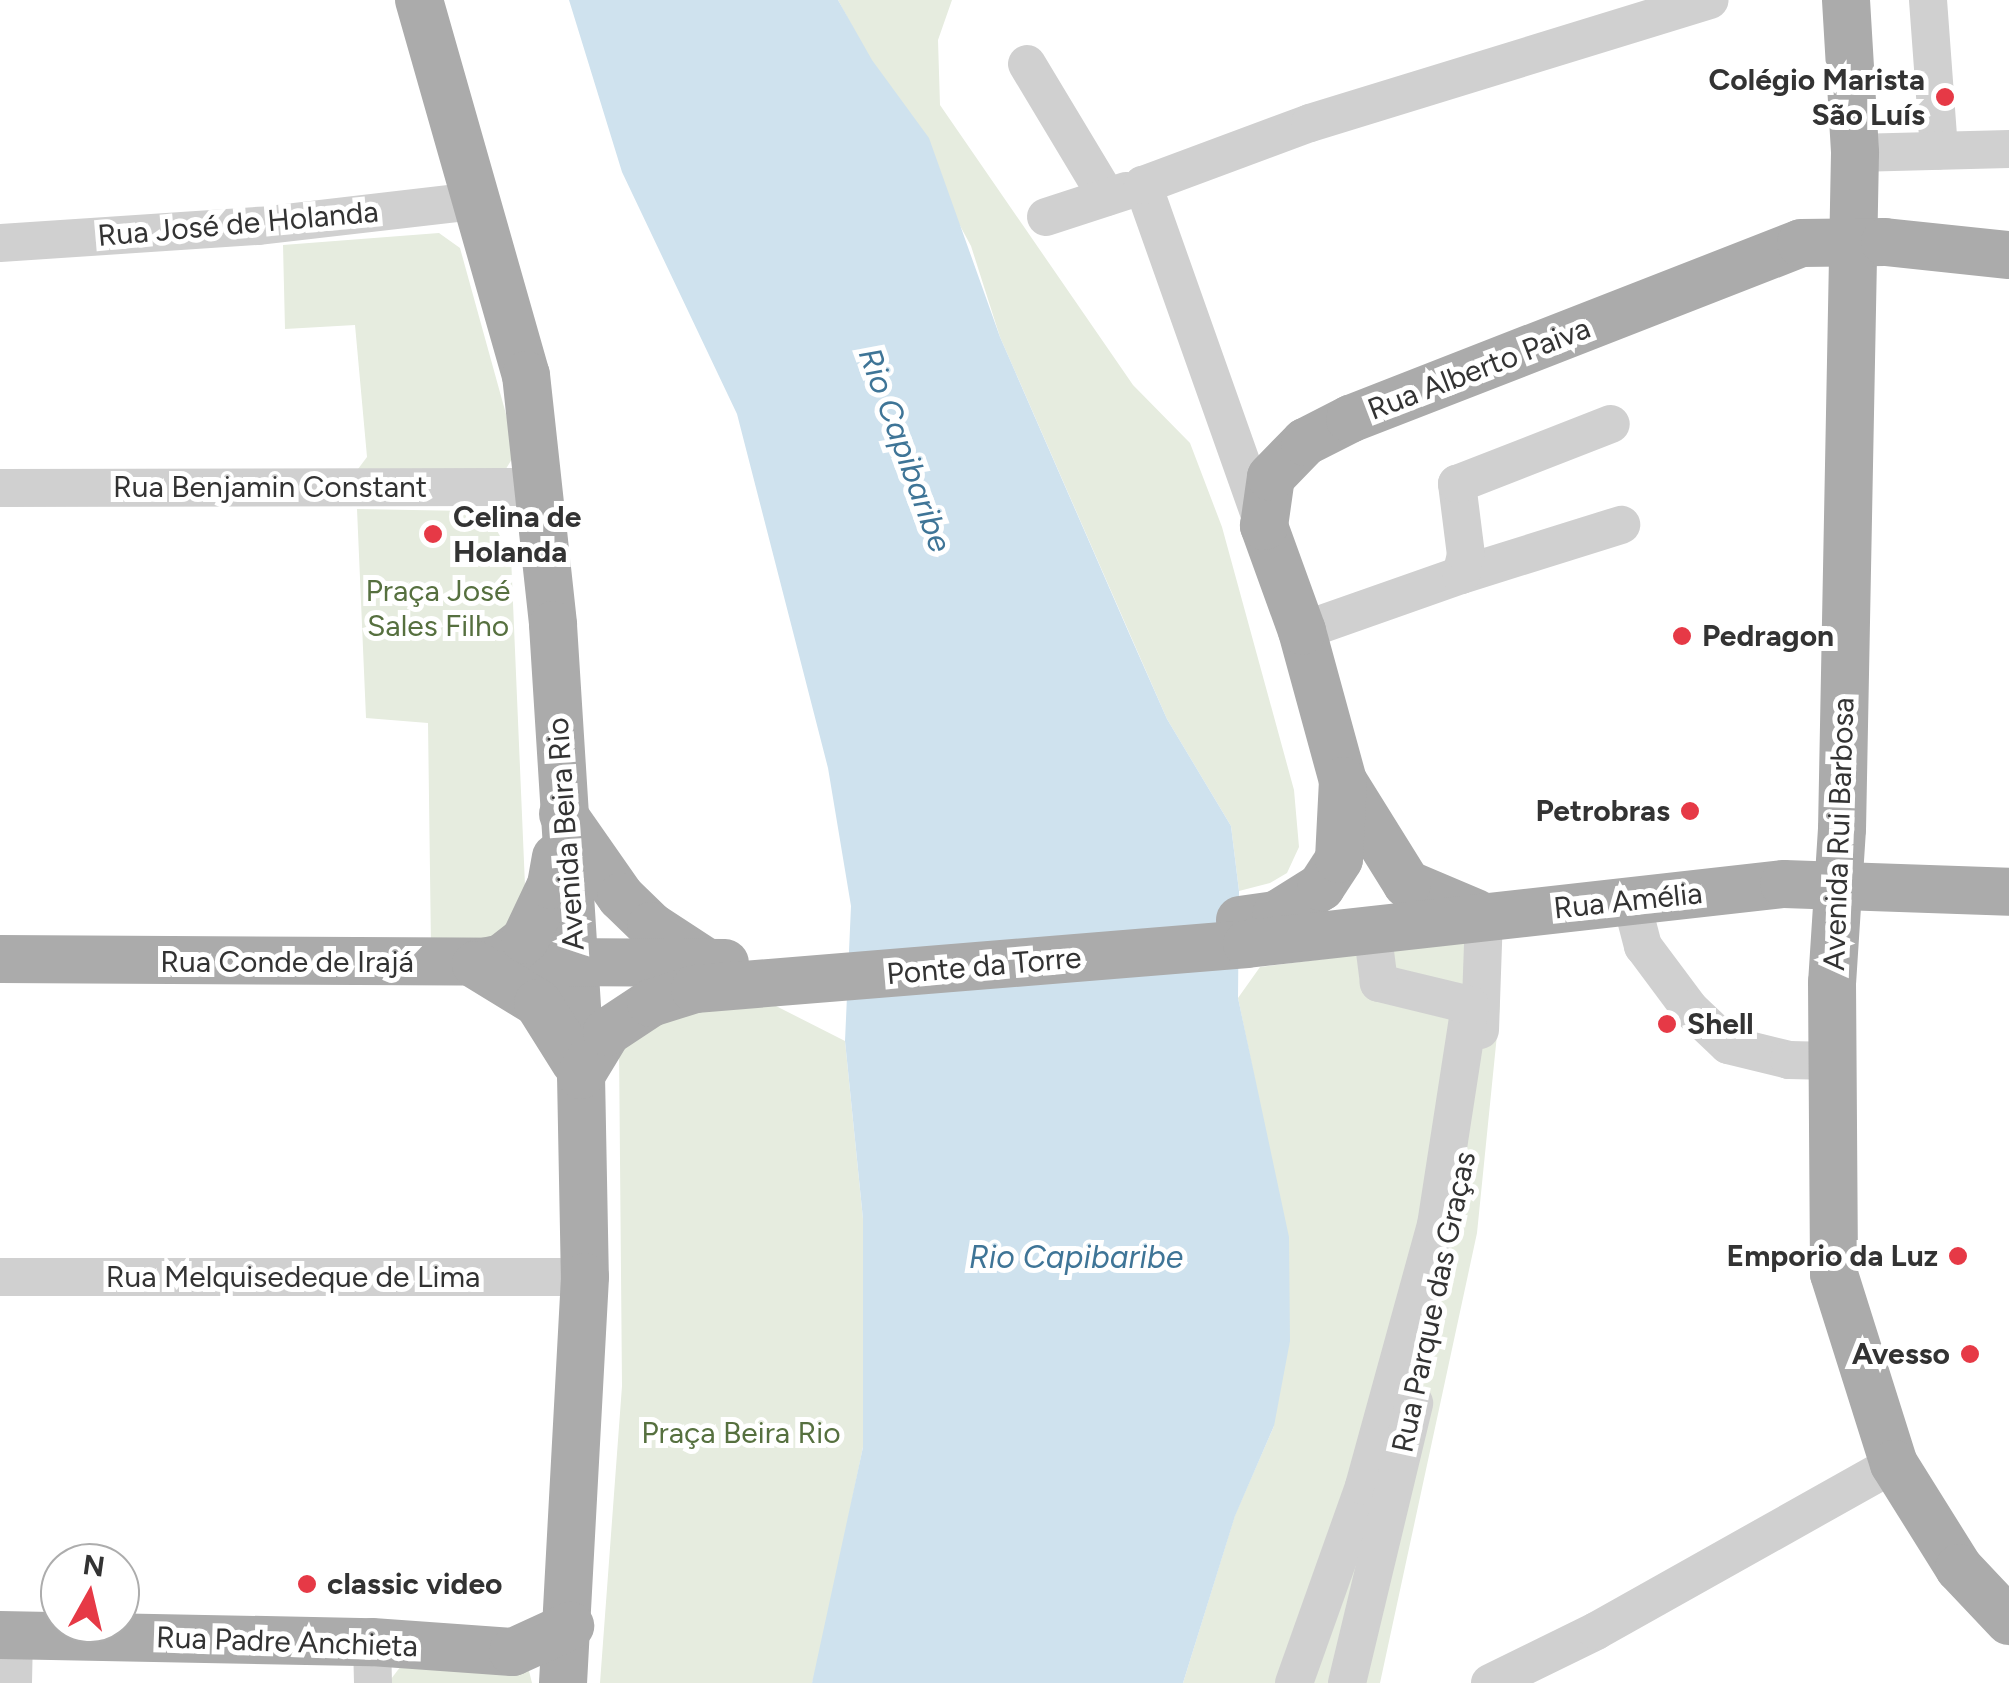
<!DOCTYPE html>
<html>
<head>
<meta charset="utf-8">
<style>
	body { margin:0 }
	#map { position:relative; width:2009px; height:1683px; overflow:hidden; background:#fff; font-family:Figtree,sans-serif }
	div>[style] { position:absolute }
	.green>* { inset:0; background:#e6ecdf }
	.water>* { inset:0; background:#cfe2ee }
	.minor>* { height:38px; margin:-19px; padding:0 19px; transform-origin:19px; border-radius:19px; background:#d0d0d0 }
	.major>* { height:48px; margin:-24px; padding:0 24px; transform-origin:24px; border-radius:24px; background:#ababab }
	.dots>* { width:28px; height:28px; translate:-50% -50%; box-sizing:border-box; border:5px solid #fff; border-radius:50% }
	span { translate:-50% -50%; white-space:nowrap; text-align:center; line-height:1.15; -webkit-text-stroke:10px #fff; paint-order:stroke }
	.poi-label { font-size:30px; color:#333; font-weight:700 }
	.right { translate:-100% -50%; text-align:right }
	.left { translate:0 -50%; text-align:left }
	.street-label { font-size:30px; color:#333 }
	.park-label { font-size:30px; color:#56703f }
	.water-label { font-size:32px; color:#3f7597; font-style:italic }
	.north { position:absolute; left:40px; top:1543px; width:100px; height:100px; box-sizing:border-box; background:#fff; border:2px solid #adadad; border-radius:50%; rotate:8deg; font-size:28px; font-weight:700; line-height:40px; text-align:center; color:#333 }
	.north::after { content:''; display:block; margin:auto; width:35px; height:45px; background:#e63946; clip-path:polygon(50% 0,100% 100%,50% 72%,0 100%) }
</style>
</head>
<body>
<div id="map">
	<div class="green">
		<i style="clip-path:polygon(838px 0,952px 0,938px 40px,940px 105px,1133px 385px,1190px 443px,1222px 527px,1294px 790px,1299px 847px,1287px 873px,1270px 883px,1239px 891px,1231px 826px,1167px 719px,1000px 337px,971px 246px)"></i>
		<i style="clip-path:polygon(439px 233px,460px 248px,514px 443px,512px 459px,504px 472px,349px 481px,367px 457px,355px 325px,285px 329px,283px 245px)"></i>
		<i style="clip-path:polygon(357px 509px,468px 511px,495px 527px,511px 556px,526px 909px,506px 946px,431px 947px,428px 723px,366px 718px)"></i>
		<i style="clip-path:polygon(1483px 939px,1498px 950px,1500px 1005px,1477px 1233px,1380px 1683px,1183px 1683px,1235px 1515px,1274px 1426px,1261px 1110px,1238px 998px,1260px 967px)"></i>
		<i style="clip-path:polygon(776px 1006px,845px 1041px,863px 1219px,863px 1447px,818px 1665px,812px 1683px,600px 1683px,622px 1386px,619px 1048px,672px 1014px)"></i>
		<i style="clip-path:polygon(404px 1662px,529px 1671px,532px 1683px,388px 1683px)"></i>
	</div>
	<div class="water">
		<i style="clip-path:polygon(569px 0,838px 0,872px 60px,929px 138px,1000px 337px,1129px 633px,1167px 719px,1231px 826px,1239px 891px,1238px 998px,1289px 1237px,1290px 1341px,1274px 1426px,1235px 1516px,1183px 1683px,812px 1683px,863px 1447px,863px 1219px,845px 1041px,851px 906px,828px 768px,737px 414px,622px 172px)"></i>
	</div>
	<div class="minor">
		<i style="left:1928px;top:0;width:151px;rotate:85.8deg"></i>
		<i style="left:1027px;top:64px;width:155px;rotate:59deg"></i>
		<i style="left:1855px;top:153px;width:154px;rotate:-1.5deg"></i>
		<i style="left:1046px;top:217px;width:84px;rotate:-18deg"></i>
		<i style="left:0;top:243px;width:260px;rotate:-3.8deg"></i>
		<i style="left:259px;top:226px;width:218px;rotate:-6.6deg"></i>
		<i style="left:0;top:488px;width:539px;rotate:-0.11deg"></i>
		<i style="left:1263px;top:524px;width:360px;rotate:-109.5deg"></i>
		<i style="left:1143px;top:185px;width:178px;rotate:-20.4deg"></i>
		<i style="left:1310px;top:123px;width:418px;rotate:-17.1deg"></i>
		<i style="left:1461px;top:575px;width:168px;rotate:-17.4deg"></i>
		<i style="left:1302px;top:631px;width:169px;rotate:-19.4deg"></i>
		<i style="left:1461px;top:575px;width:21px;rotate:-76deg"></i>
		<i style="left:1466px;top:555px;width:72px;rotate:-97.2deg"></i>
		<i style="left:1457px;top:484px;width:165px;rotate:-21.3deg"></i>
		<i style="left:1631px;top:900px;width:48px;rotate:75.4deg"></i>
		<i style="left:1643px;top:946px;width:79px;rotate:53.3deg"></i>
		<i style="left:1690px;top:1009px;width:52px;rotate:43.5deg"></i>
		<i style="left:1728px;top:1045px;width:63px;rotate:13.8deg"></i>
		<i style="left:1789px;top:1060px;width:43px;rotate:1.3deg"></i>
		<i style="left:1480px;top:1030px;width:114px;rotate:-88deg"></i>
		<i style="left:0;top:1277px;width:585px"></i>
		<i style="left:372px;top:1642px;width:41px;rotate:88.6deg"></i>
		<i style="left:13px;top:1683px;width:48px;rotate:-88.8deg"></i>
		<i style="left:1294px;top:1683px;width:209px;rotate:-70.4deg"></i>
		<i style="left:1364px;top:1486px;width:271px;rotate:-74.6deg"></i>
		<i style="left:1436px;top:1225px;width:223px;rotate:-81.2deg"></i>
		<i style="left:1470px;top:1005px;width:94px;rotate:-166.4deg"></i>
		<i style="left:1379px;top:983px;width:55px;rotate:-97.3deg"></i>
		<i style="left:1347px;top:1683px;width:288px;rotate:-76.5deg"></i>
		<i style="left:1490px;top:1683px;width:118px;rotate:-26.1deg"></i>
		<i style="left:1596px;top:1631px;width:342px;rotate:-29.3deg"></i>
	</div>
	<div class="major">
		<i style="left:419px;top:0;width:390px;rotate:74.1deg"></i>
		<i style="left:526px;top:375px;width:251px;rotate:83.8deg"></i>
		<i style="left:553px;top:625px;width:451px;rotate:86.4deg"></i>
		<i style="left:581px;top:1075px;width:202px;rotate:88.9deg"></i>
		<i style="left:585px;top:1277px;width:407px;rotate:93.1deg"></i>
		<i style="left:1846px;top:0;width:153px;rotate:86.6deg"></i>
		<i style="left:1855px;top:153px;width:676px;rotate:91.1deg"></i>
		<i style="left:1842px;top:829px;width:153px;rotate:93.7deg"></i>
		<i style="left:1832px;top:982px;width:292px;rotate:89.6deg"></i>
		<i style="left:1834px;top:1274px;width:199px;rotate:72.5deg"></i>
		<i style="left:1894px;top:1464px;width:123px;rotate:58deg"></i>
		<i style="left:1959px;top:1568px;width:73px;rotate:46.7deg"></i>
		<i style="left:563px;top:814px;width:101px;rotate:55.1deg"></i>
		<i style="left:621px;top:897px;width:42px;rotate:44deg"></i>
		<i style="left:651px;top:926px;width:69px;rotate:33.2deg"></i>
		<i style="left:1476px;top:913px;width:75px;rotate:-157.2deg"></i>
		<i style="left:1407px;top:884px;width:121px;rotate:-121.9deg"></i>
		<i style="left:1343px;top:781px;width:156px;rotate:-105.3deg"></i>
		<i style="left:1302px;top:631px;width:112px;rotate:-109.9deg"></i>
		<i style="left:1264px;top:526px;width:49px;rotate:-81.9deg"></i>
		<i style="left:1271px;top:477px;width:49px;rotate:-45.8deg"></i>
		<i style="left:1305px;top:442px;width:51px;rotate:-27.1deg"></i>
		<i style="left:1350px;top:419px;width:484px;rotate:-21.3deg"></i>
		<i style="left:1801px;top:243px;width:84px;rotate:-0.7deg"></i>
		<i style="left:1885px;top:242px;width:125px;rotate:6deg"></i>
		<i style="left:1240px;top:920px;width:36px;rotate:-8deg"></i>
		<i style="left:1276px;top:915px;width:53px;rotate:-31.9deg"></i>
		<i style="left:1321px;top:887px;width:33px;rotate:-57deg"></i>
		<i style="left:1339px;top:859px;width:78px;rotate:-87.1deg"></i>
		<i style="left:0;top:959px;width:725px;rotate:0.32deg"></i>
		<i style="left:479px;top:963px;width:24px;rotate:-12deg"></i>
		<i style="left:502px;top:958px;width:29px;rotate:-38deg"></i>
		<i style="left:525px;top:940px;width:61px;rotate:-64.7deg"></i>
		<i style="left:551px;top:885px;width:28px;rotate:-80deg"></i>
		<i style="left:476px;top:965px;width:73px;rotate:31.5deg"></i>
		<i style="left:538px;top:1003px;width:70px;rotate:57.9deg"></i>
		<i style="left:581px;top:1075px;width:50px;rotate:-58.8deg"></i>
		<i style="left:607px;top:1032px;width:53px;rotate:-33.4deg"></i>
		<i style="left:651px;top:1003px;width:46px;rotate:-17.7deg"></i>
		<i style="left:695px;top:989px;width:554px;rotate:-4.66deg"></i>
		<i style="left:1247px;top:944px;width:540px;rotate:-6.38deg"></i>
		<i style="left:1784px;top:884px;width:225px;rotate:2deg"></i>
		<i style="left:0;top:1635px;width:372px;rotate:1.1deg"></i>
		<i style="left:372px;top:1642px;width:141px;rotate:4.1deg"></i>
		<i style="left:513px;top:1652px;width:63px;rotate:-24.5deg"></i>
	</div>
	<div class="dots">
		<i style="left:1945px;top:97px;background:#e63946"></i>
		<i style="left:433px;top:534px;background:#e63946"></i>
		<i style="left:1682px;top:636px;background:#e63946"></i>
		<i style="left:1690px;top:811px;background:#e63946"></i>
		<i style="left:1667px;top:1024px;background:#e63946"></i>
		<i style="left:1958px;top:1256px;background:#e63946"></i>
		<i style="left:1970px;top:1354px;background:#e63946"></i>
		<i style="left:307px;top:1584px;background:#e63946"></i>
	</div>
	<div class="poi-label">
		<span class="right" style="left:1925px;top:97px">Colégio Marista<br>São Luís</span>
		<span class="left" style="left:453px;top:534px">Celina de<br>Holanda</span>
		<span class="left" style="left:1702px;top:636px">Pedragon</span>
		<span class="right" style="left:1670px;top:811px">Petrobras</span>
		<span class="left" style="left:1687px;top:1024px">Shell</span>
		<span class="right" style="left:1938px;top:1256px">Emporio da Luz</span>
		<span class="right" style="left:1950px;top:1354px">Avesso</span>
		<span class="left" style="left:327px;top:1584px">classic video</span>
	</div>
	<div class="street-label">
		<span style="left:238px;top:224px;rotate:-5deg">Rua José de Holanda</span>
		<span style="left:1479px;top:369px;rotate:-21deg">Rua Alberto Paiva</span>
		<span style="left:270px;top:487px">Rua Benjamin Constant</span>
		<span style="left:566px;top:834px;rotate:-94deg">Avenida Beira Rio</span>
		<span style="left:1839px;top:834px;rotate:-88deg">Avenida Rui Barbosa</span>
		<span style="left:1628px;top:901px;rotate:-6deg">Rua Amélia</span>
		<span style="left:287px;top:962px">Rua Conde de Irajá</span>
		<span style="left:984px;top:966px;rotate:-5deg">Ponte da Torre</span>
		<span style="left:293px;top:1277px">Rua Melquisedeque de Lima</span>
		<span style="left:1434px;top:1302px;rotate:-78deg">Rua Parque das Graças</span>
		<span style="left:287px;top:1642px;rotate:2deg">Rua Padre Anchieta</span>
	</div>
	<div class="park-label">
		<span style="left:438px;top:608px">Praça José<br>Sales Filho</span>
		<span style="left:741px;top:1433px">Praça Beira Rio</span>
	</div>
	<div class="water-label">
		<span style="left:905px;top:450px;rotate:70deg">Rio Capibaribe</span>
		<span style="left:1076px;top:1257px">Rio Capibaribe</span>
	</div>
	<div class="north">N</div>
</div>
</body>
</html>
